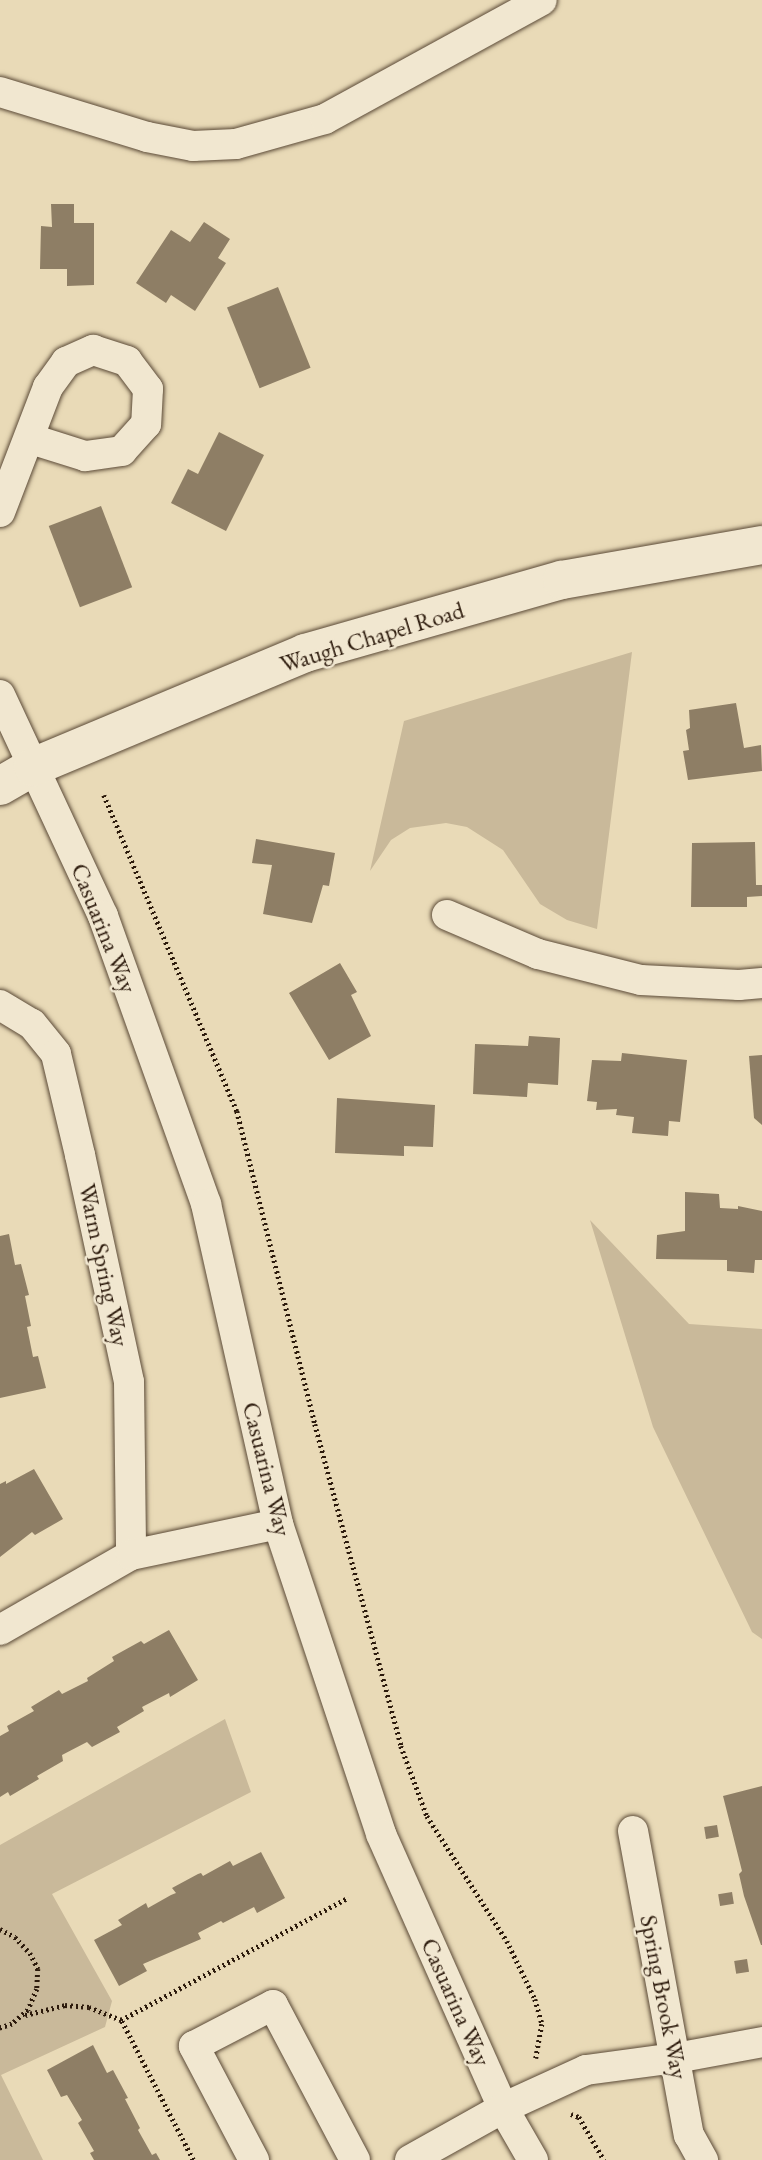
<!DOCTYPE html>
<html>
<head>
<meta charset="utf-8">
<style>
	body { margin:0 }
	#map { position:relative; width:762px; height:2160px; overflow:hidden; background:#e9dab7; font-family:"EB Garamond",serif }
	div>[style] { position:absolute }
	.green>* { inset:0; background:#c9b99a }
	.building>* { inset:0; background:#8e7e65; transform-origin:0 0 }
	.path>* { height:4.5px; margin-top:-2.25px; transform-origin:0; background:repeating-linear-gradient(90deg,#2c1a0c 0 2px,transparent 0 5.5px) }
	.roads { filter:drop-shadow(0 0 2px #5b4a37) drop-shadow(0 0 2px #5b4a37) }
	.street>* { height:30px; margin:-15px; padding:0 15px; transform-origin:15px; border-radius:15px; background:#f1e7d0 }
	.secondary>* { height:38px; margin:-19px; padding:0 19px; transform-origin:19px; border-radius:19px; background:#f1e7d0 }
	span { translate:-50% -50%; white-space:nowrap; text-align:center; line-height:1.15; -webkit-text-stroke:5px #f1e7d0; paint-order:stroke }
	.street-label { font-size:24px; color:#2c1a0c }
</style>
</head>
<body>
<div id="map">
	<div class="green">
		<i style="clip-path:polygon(632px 652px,597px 929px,567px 920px,540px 904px,503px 850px,467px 827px,446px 823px,410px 828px,391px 840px,370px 871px,404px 721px)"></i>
		<i style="clip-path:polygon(590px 1220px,689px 1324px,762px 1329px,762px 1639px,752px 1632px,653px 1427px)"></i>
		<i style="clip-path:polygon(225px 1719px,251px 1792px,52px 1894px,112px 2001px,105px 2027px,1px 2075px,43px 2160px,0 2160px,0 1845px)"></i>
	</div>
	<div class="building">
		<i style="clip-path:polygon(51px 204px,74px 204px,74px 223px,94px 223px,94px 285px,67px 286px,67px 269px,40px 269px,41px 226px,52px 227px)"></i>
		<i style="clip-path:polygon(204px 222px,230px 239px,218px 258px,226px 263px,195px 311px,171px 295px,166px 303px,136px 283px,171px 230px,190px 242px)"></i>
		<i style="left:278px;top:287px;width:87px;height:55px;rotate:68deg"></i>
		<i style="clip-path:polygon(219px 432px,264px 455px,226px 531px,171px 503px,188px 469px,198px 474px)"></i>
		<i style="left:101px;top:506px;width:87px;height:56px;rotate:69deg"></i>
		<i style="clip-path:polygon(736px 703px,744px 748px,761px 745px,762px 771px,688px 780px,683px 751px,689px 750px,686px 730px,690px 728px,689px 710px)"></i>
		<i style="clip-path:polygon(256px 839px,335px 853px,329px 886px,323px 885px,312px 923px,263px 914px,272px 865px,252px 863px)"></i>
		<i style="clip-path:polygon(755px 842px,756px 885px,762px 885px,762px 896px,747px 897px,747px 907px,691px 907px,692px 843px)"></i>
		<i style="clip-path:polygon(340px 963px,357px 992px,351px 995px,371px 1036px,329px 1060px,289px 993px)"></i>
		<i style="clip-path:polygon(529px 1036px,560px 1038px,558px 1085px,528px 1083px,527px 1097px,473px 1094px,475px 1044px,528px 1046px)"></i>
		<i style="clip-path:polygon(622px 1053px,687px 1060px,680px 1122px,669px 1121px,668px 1136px,632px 1133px,634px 1117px,616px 1115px,617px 1109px,596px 1110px,597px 1102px,587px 1101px,592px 1060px,621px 1061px)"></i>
		<i style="clip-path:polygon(762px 1055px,762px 1125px,754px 1118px,749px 1056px)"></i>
		<i style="clip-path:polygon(337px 1098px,435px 1105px,433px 1147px,404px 1146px,404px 1156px,335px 1153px)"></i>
		<i style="clip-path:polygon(685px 1192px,719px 1194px,720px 1208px,738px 1209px,738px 1206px,762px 1211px,762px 1260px,755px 1260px,754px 1273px,727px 1271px,727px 1260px,656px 1259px,657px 1235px,685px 1231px)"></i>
		<i style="clip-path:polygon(9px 1234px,15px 1265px,21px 1264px,29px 1295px,25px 1296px,31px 1326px,27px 1327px,33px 1357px,38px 1356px,46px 1388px,0 1398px,0 1236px)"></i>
		<i style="clip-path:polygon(34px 1469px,63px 1519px,35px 1535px,32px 1532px,0 1557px,0 1484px,6px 1481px,6px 1484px)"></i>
		<i style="clip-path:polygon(169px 1630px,198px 1680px,170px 1697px,169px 1693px,142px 1707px,144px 1711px,117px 1727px,120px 1732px,92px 1747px,87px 1742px,62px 1755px,63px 1761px,37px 1776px,39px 1779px,10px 1796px,8px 1792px,0 1797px,0 1736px,9px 1731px,7px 1726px,34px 1711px,31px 1707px,59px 1690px,62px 1694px,88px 1681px,87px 1678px,114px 1661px,112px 1657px,141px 1641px,144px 1644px)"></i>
		<i style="clip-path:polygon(762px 1786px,762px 1945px,761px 1945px,744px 1896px,739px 1874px,742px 1871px,723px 1796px)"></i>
		<i style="left:717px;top:1825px;width:12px;height:13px;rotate:81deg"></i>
		<i style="clip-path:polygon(261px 1852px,285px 1898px,257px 1913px,254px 1907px,223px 1923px,221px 1921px,198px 1933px,201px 1939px,143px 1964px,147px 1971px,119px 1986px,94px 1940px,122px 1925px,118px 1920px,146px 1903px,148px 1908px,171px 1895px,176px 1893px,172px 1888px,198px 1874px,201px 1873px,203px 1876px,230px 1861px,233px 1866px)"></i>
		<i style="left:732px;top:1892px;width:12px;height:14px;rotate:81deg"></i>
		<i style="left:747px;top:1959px;width:13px;height:13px;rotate:81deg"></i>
		<i style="clip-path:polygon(93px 2045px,107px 2073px,113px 2070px,128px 2098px,125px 2099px,140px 2128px,138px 2130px,152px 2155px,156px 2153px,160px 2160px,94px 2160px,90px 2153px,94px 2151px,78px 2123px,82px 2120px,67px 2095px,61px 2097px,47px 2070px)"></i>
	</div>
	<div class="path">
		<i style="left:104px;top:795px;width:343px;rotate:67.2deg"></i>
		<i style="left:237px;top:1111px;width:323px;rotate:76deg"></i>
		<i style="left:315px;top:1424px;width:333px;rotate:75deg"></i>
		<i style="left:401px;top:1746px;width:75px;rotate:69.6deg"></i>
		<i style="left:427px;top:1816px;width:148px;rotate:57.4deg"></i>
		<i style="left:507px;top:1941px;width:64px;rotate:64.2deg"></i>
		<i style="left:535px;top:1999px;width:26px;rotate:74deg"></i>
		<i style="left:542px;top:2024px;width:35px;rotate:100deg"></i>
		<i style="left:0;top:1929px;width:17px;rotate:28deg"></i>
		<i style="left:15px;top:1937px;width:22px;rotate:47deg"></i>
		<i style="left:30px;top:1953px;width:18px;rotate:63deg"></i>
		<i style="left:38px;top:1969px;width:20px;rotate:93deg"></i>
		<i style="left:37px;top:1989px;width:23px;rotate:113deg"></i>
		<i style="left:28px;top:2010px;width:21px;rotate:139deg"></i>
		<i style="left:12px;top:2024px;width:13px;rotate:162deg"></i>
		<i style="left:25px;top:2015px;width:41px;rotate:-14deg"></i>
		<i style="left:65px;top:2005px;width:24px;rotate:5deg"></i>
		<i style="left:89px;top:2007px;width:35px;rotate:22deg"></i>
		<i style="left:571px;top:2114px;width:9px;rotate:21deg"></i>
		<i style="left:579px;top:2117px;width:50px;rotate:59.8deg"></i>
		<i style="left:193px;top:2160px;width:157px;rotate:-117.2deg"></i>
		<i style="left:121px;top:2020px;width:258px;rotate:-28.3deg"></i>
	</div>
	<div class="roads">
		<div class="street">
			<i style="left:0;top:92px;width:154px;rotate:17deg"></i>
			<i style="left:147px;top:137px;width:47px;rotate:11.1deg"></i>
			<i style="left:193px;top:146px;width:43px;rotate:-2.7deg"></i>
			<i style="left:236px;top:144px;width:92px;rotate:-15.7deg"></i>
			<i style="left:325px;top:119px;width:247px;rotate:-28.7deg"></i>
			<i style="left:0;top:512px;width:134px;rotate:-69deg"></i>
			<i style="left:48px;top:387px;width:31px;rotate:-54deg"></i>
			<i style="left:66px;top:362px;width:30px;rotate:-24deg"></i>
			<i style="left:93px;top:350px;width:36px;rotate:18deg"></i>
			<i style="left:127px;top:361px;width:35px;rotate:53deg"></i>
			<i style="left:148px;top:389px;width:35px;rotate:93deg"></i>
			<i style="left:146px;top:424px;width:36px;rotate:132deg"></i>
			<i style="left:122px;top:451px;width:37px;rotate:172deg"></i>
			<i style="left:85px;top:456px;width:57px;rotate:-162.5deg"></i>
			<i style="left:0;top:695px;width:244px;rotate:65deg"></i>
			<i style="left:103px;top:916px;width:306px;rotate:70.3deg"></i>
			<i style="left:206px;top:1204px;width:328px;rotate:77.3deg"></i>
			<i style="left:278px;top:1524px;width:327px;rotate:71.6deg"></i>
			<i style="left:381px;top:1834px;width:300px;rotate:66deg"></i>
			<i style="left:503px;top:2108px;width:60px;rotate:60deg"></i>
			<i style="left:447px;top:915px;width:99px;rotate:23.2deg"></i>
			<i style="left:538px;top:954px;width:106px;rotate:14.2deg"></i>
			<i style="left:641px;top:980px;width:98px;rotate:2.9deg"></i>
			<i style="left:739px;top:985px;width:23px;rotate:-5deg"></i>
			<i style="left:0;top:1005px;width:37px;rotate:31deg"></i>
			<i style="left:32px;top:1024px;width:38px;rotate:51deg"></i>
			<i style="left:56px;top:1054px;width:104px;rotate:76.6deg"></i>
			<i style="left:80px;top:1155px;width:232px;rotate:77.8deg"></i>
			<i style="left:129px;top:1382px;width:173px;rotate:89.3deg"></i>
			<i style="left:0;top:1630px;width:151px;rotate:-29.8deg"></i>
			<i style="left:131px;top:1555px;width:150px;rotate:-11.9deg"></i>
			<i style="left:633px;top:1831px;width:309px;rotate:79.6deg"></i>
			<i style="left:689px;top:2135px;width:29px;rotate:61deg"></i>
			<i style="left:254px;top:2160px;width:129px;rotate:-117.8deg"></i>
			<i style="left:194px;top:2046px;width:89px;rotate:-27.4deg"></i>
			<i style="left:273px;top:2005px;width:175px;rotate:62.1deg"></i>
			<i style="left:410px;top:2160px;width:107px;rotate:-29.2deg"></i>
			<i style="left:503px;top:2108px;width:91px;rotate:-24.6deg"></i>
			<i style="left:586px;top:2070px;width:91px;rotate:-7.6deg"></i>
			<i style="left:676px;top:2058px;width:87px;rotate:-10.5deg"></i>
		</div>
		<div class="secondary">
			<i style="left:0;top:786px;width:38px;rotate:-30deg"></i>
			<i style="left:33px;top:767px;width:295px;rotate:-22.7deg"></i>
			<i style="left:305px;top:653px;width:267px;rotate:-15.9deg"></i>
			<i style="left:562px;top:580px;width:203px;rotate:-9.9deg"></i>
		</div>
	</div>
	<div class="street-label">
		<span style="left:372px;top:637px;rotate:-17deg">Waugh Chapel Road</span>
		<span style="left:104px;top:928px;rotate:68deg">Casuarina Way</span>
		<span style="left:104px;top:1265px;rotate:78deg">Warm Spring Way</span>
		<span style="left:267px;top:1469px;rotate:76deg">Casuarina Way</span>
		<span style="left:664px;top:1997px;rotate:79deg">Spring Brook Way</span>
		<span style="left:456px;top:2002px;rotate:66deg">Casuarina Way</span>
	</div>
</div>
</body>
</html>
